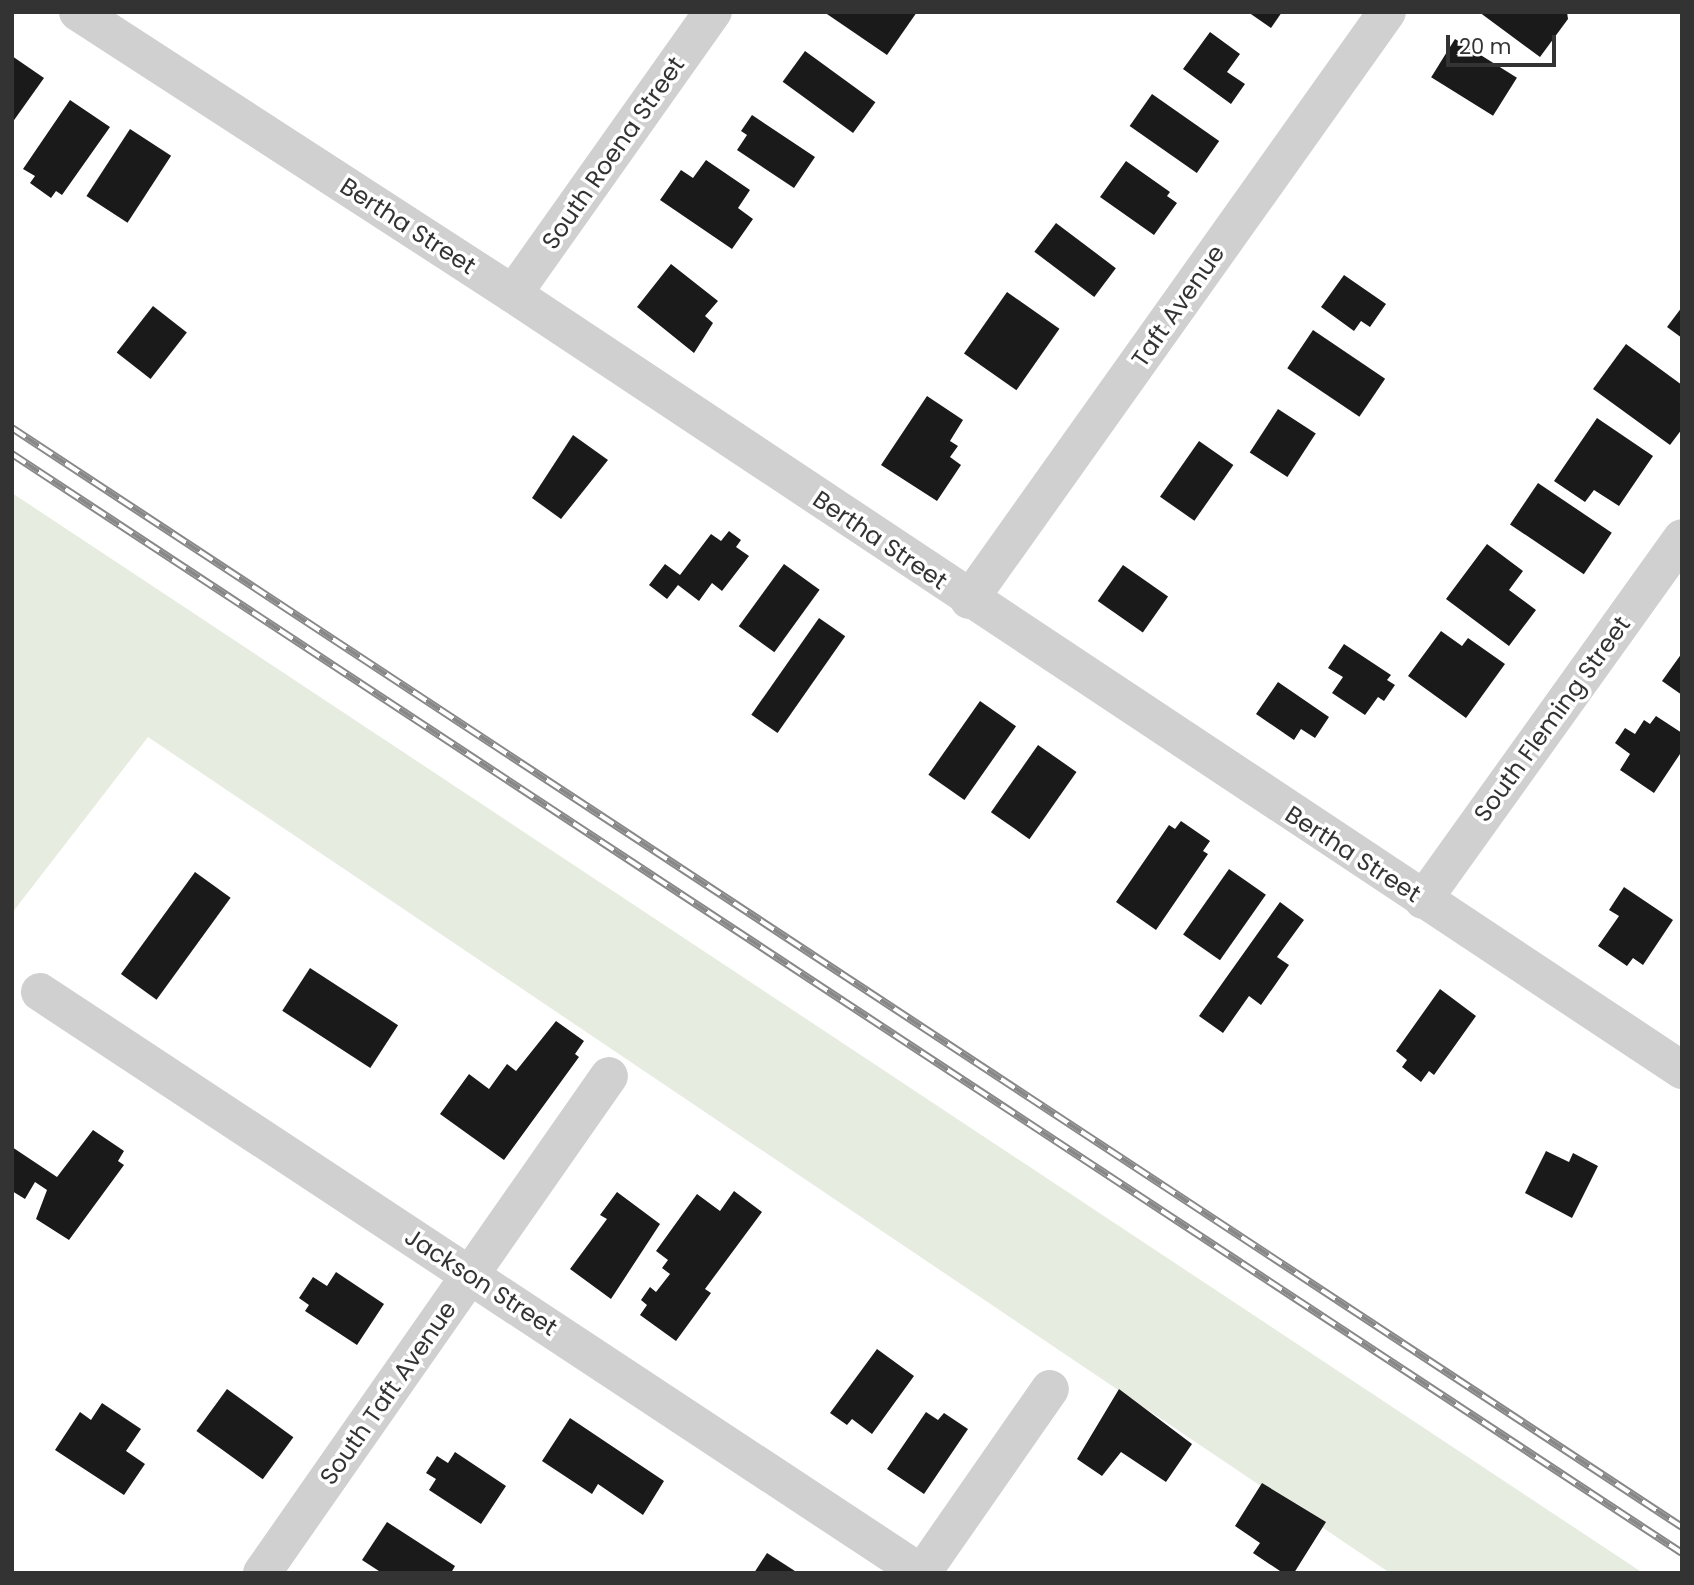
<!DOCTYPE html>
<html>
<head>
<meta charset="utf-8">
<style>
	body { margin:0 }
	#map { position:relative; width:1694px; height:1585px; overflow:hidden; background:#fff; font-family:Poppins,sans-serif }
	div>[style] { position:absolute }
	.green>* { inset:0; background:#e6ecdf }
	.building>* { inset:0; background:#1a1a1a; transform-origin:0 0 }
	.minor>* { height:38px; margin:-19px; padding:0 19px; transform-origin:19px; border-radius:19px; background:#d0d0d0 }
	.rail>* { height:8px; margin-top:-4px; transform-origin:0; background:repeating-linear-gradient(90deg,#fff 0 16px,#888 0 32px); box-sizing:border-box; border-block:2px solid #888 }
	span { translate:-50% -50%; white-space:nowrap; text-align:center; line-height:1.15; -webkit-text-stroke:7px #fff; paint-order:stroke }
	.street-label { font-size:24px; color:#333 }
	.frame { position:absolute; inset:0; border:14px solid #333; pointer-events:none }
	.scale { position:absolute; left:1446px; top:35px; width:110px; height:32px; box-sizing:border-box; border:4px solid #333; border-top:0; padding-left:9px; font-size:21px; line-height:24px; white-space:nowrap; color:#333; -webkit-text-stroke:5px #fff; paint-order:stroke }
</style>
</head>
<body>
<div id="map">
	<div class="green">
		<i style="clip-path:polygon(12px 493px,1643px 1573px,1390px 1573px,148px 737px,12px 913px)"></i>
	</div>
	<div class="building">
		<i style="clip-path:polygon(824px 12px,917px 12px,887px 55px)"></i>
		<i style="clip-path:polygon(1248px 12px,1282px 12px,1271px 28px)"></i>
		<i style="clip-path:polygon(1479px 12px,1567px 12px,1568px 19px,1540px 57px)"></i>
		<i style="clip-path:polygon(1210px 32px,1240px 54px,1227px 72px,1245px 84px,1231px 104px,1183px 69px)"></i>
		<i style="left:1455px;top:39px;width:73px;height:45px;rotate:32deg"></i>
		<i style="left:805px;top:51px;width:87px;height:38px;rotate:36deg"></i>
		<i style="clip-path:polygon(12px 56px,44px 78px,12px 123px)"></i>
		<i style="left:1152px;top:94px;width:82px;height:39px;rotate:35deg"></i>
		<i style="clip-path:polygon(70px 100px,110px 127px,62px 195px,56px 191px,51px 198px,30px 183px,35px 176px,23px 169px)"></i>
		<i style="clip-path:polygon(752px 115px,815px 157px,794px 188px,737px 150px,747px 135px,741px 131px)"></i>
		<i style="left:130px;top:129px;width:49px;height:80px;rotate:33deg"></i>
		<i style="clip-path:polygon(706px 160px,750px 190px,738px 208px,753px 219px,732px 249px,660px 200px,681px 170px,693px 178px)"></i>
		<i style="clip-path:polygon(1126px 161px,1170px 192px,1167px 196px,1177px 203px,1154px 235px,1100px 197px)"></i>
		<i style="left:1056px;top:223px;width:75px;height:36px;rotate:37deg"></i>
		<i style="clip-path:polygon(671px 264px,718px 301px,705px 316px,713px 323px,694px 353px,637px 307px)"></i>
		<i style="clip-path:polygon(1344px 275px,1386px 304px,1370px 327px,1361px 321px,1354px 331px,1321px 307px)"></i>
		<i style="left:1007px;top:292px;width:64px;height:75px;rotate:35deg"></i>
		<i style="left:153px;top:306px;width:43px;height:59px;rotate:38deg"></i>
		<i style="clip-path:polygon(1682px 307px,1682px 338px,1667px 327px)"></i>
		<i style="left:1313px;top:330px;width:87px;height:46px;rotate:34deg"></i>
		<i style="clip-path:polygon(1626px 344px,1682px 385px,1682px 429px,1670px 445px,1593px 389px)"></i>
		<i style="clip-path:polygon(927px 396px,963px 420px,950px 441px,958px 446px,950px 457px,961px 465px,937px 501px,881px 465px)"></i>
		<i style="left:1278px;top:409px;width:45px;height:52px;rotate:33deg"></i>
		<i style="clip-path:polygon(1597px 418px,1653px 456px,1619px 506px,1594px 490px,1585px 502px,1554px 481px)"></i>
		<i style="clip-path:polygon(573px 435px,608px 460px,561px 519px,532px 498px)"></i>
		<i style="left:1199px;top:441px;width:42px;height:68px;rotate:35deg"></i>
		<i style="left:1538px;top:483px;width:89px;height:50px;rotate:34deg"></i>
		<i style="clip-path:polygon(729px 531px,741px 540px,736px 547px,749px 556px,722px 591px,712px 583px,699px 601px,678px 585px,667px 599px,649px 585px,665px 564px,680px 575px,711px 534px,721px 541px)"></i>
		<i style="clip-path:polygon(1487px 544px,1523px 571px,1509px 590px,1536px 610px,1509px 646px,1446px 599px)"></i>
		<i style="left:784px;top:564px;width:44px;height:77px;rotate:36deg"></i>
		<i style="left:1123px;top:565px;width:55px;height:44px;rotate:35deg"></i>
		<i style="left:819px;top:618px;width:32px;height:118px;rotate:35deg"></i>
		<i style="clip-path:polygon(1441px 631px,1462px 646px,1468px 638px,1505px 664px,1466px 718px,1408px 676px)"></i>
		<i style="clip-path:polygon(1344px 644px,1391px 675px,1387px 680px,1395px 685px,1384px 701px,1378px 697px,1365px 715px,1332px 693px,1343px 677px,1328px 668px)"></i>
		<i style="clip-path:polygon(1682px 653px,1682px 695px,1662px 681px)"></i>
		<i style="clip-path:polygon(1278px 682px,1329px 717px,1315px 738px,1301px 729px,1294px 740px,1256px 714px)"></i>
		<i style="left:980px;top:701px;width:44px;height:90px;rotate:35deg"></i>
		<i style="clip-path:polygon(1656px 716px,1682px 733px,1682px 751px,1654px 793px,1620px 770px,1630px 754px,1615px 743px,1625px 728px,1635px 734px,1644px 720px,1650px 724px)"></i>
		<i style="left:1038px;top:745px;width:47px;height:82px;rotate:35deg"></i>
		<i style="clip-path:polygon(1181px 821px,1210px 841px,1203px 851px,1208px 854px,1156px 930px,1116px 902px,1169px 825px,1175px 829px)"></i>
		<i style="left:1229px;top:869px;width:45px;height:80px;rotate:35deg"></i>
		<i style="left:195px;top:872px;width:44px;height:126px;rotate:36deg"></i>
		<i style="clip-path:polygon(1624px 887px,1673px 920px,1643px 965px,1633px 958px,1627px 966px,1598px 946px,1619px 916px,1609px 910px)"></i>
		<i style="clip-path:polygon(1280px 902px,1304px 920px,1277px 957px,1289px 965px,1261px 1005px,1249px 996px,1223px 1033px,1199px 1016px)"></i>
		<i style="left:310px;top:968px;width:105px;height:51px;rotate:33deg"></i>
		<i style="clip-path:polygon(1440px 989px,1476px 1016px,1434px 1075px,1429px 1071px,1421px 1082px,1402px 1067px,1407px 1060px,1396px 1051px)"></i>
		<i style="clip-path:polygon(556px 1021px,584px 1041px,575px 1054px,579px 1057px,504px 1160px,440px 1114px,469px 1074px,489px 1089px,507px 1064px,516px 1071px)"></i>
		<i style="clip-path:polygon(93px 1130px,124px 1151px,118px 1161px,124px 1165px,69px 1240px,36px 1219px,47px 1190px,35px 1182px,25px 1199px,12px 1191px,12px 1147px,57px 1177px)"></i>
		<i style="clip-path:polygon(1546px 1151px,1569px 1162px,1573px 1153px,1598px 1166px,1572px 1218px,1525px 1193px)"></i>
		<i style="clip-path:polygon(734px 1191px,762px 1212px,705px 1289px,711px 1293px,676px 1341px,640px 1315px,647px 1305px,641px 1300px,650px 1287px,656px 1292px,670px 1274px,662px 1268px,668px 1260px,656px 1251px,697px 1194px,720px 1211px)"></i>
		<i style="clip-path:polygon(617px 1192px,660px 1224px,611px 1299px,570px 1269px,607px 1219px,600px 1215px)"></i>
		<i style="clip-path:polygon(336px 1272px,384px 1304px,357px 1345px,305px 1311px,309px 1305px,299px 1298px,313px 1277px,327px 1286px)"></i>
		<i style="clip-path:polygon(877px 1349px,914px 1376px,872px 1434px,852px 1419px,847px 1425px,830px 1413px)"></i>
		<i style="left:227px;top:1389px;width:82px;height:52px;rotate:36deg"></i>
		<i style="clip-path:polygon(1119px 1389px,1192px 1444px,1166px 1482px,1121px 1452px,1102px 1476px,1077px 1459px)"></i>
		<i style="clip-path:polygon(102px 1403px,141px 1429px,126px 1451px,145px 1464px,124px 1495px,55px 1450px,80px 1412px,91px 1420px)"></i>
		<i style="clip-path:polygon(926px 1412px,938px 1420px,944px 1413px,968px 1429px,924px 1494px,887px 1469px)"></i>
		<i style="clip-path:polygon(570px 1418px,664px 1481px,643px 1515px,598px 1484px,592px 1494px,542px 1461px)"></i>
		<i style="clip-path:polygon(455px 1452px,506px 1486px,481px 1524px,429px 1490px,436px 1479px,426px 1473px,437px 1456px,448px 1463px)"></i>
		<i style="clip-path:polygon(1262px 1483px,1326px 1522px,1294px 1573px,1283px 1573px,1253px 1553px,1260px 1543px,1235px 1526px)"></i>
		<i style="clip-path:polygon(387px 1522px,455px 1566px,451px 1573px,382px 1573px,362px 1560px)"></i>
		<i style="clip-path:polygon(767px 1553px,798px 1573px,754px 1573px)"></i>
	</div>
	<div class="minor">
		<i style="left:78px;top:12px;width:518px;rotate:32.95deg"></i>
		<i style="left:513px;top:294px;width:1403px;rotate:33.58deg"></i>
		<i style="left:513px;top:294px;width:346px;rotate:-54.7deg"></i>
		<i style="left:969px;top:600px;width:721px;rotate:-54.59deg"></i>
		<i style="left:1423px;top:900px;width:445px;rotate:-54.4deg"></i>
		<i style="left:40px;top:992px;width:1055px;rotate:33.4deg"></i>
		<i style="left:262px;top:1573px;width:606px;rotate:-55.08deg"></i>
		<i style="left:922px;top:1573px;width:224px;rotate:-55.2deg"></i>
	</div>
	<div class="rail">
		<i style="left:12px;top:428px;width:1999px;rotate:33.35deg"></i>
		<i style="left:12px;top:454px;width:1999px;rotate:33.35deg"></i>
	</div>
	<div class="street-label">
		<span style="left:613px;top:153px;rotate:-55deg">South Roena Street</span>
		<span style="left:408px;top:226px;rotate:33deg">Bertha Street</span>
		<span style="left:1178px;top:306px;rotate:-55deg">Taft Avenue</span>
		<span style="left:880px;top:540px;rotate:34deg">Bertha Street</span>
		<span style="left:1552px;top:719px;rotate:-54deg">South Fleming Street</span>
		<span style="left:1353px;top:854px;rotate:33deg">Bertha Street</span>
		<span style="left:481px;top:1282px;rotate:33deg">Jackson Street</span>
		<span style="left:388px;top:1393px;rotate:-55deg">South Taft Avenue</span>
	</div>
	<div class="frame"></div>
	<div class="scale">20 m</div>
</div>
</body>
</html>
